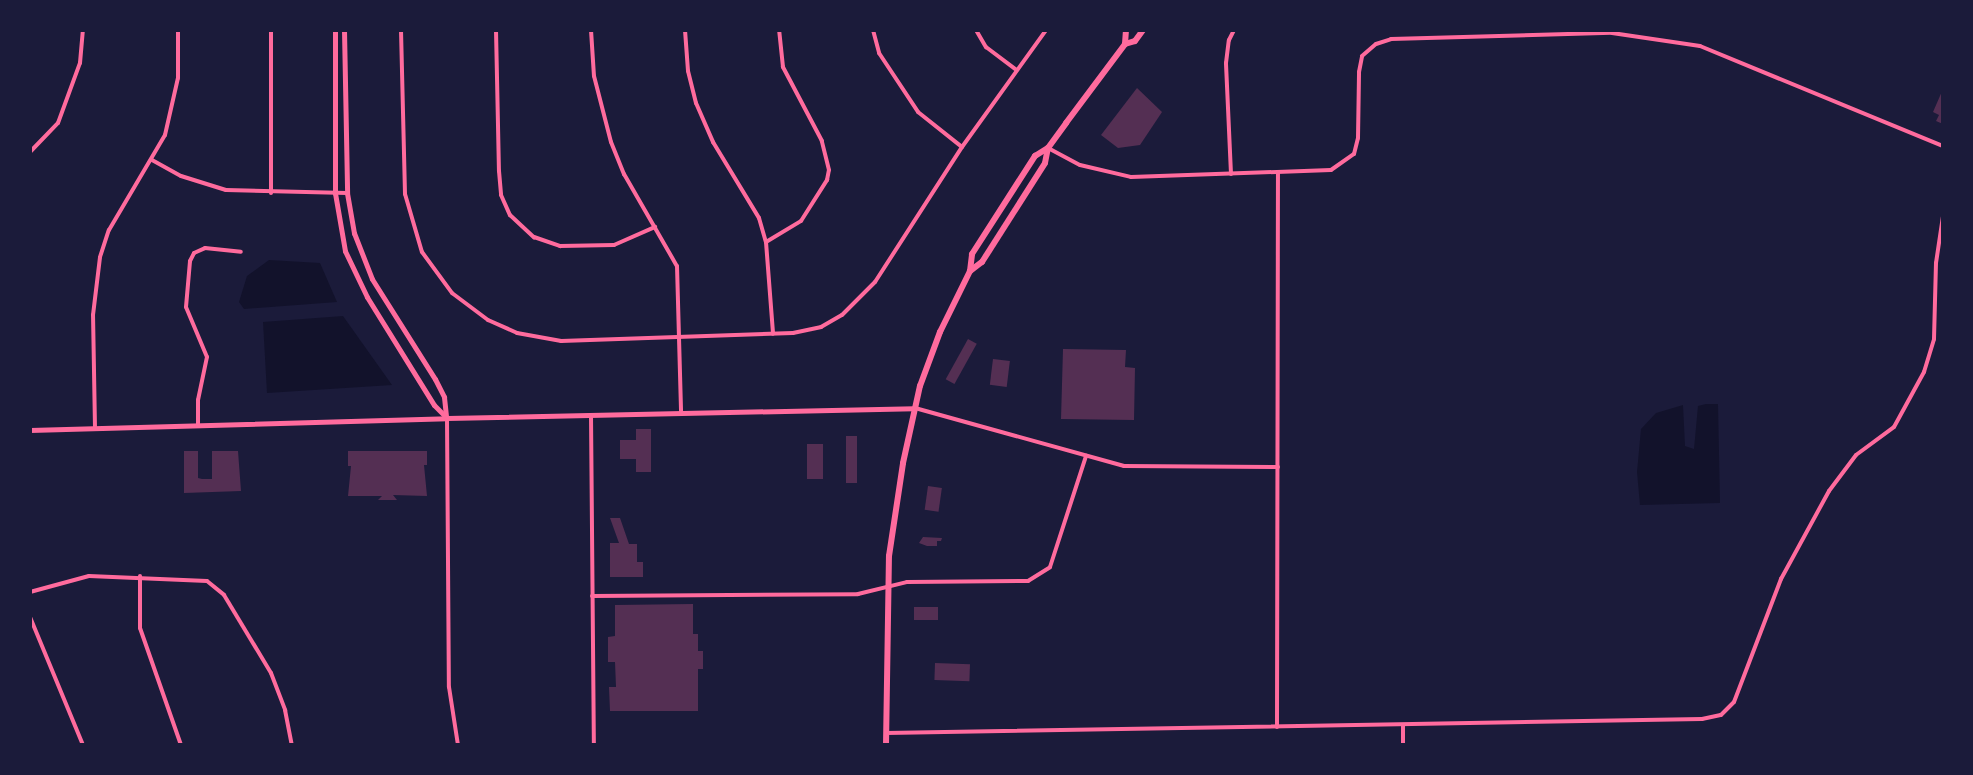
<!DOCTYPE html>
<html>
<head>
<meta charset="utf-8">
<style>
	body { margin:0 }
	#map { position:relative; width:1973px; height:775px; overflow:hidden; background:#1b1b3a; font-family:"Open Sans",sans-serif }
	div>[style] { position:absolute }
	.water>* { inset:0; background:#12122b }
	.building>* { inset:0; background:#542f53; transform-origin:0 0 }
	.minor>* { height:4px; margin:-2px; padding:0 2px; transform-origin:2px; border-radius:2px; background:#ff6b9d }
	.tertiary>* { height:4.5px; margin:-2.25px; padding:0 2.25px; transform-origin:2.25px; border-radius:2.25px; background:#ff6b9d }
	.secondary>* { height:5px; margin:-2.5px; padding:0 2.5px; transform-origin:2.5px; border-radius:2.5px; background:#ff6b9d }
	.primary>* { height:6px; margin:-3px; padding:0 3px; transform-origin:3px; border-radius:3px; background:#ff6b9d }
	span { translate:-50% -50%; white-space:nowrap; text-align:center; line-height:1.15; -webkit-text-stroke:4.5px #1b1b3a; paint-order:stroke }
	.frame { position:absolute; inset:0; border:32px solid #1b1b3a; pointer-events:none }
</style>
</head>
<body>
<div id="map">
	<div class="water">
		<i style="clip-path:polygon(269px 260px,320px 263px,337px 302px,244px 309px,239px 302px,247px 276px)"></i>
		<i style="clip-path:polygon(343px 316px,392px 385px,267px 393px,263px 322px)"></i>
		<i style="clip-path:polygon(1706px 404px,1718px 404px,1720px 503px,1640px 505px,1637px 472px,1641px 429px,1656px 413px,1683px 405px,1685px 446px,1694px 449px,1698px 406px)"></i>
	</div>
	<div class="building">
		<i style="clip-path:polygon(1137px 88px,1162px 112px,1140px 145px,1118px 148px,1101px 135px)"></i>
		<i style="clip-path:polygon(1943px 89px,1943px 124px,1936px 121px,1939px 115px,1933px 112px)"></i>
		<i style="left:968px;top:339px;width:10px;height:46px;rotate:29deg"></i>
		<i style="clip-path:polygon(1063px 349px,1126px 350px,1125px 367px,1135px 368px,1134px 420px,1061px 419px)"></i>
		<i style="left:993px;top:359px;width:17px;height:26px;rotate:7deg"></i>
		<i style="clip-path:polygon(636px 429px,651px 429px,651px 472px,636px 472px,636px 459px,620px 459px,620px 440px,636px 440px)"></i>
		<i style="left:846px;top:436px;width:11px;height:47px"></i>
		<i style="left:807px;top:444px;width:16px;height:35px"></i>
		<i style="clip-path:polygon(184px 451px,198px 451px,198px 478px,202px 479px,212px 479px,212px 451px,238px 451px,241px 491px,184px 493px)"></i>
		<i style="clip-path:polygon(348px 451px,427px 451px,427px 465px,424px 465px,427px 496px,393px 495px,397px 500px,378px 500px,382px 496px,348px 496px,351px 466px,348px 466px)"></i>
		<i style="left:928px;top:486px;width:14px;height:24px;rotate:8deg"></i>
		<i style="clip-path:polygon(610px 518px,620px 518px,629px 544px,637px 544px,637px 562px,643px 562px,643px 577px,610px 577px,610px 543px,619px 543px)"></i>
		<i style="clip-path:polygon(923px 537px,942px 538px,941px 541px,937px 541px,937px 546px,927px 546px,919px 543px)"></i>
		<i style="clip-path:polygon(693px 604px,693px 634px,698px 634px,698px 651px,703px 651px,703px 669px,698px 669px,698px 711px,610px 711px,609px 687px,616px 687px,615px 662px,608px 662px,608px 637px,615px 636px,615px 605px)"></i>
		<i style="left:914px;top:607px;width:24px;height:13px"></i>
		<i style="left:935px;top:663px;width:35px;height:17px;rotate:2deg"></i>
	</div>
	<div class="minor">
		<i style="left:271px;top:30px;width:163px;rotate:90deg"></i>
		<i style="left:401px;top:30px;width:164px;rotate:88.6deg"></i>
		<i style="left:405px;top:194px;width:60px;rotate:73.7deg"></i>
		<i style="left:422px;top:252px;width:51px;rotate:53.8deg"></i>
		<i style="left:452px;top:293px;width:45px;rotate:36.9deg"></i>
		<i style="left:488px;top:320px;width:32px;rotate:24deg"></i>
		<i style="left:517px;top:333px;width:45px;rotate:10.3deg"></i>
		<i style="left:561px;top:341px;width:232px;rotate:-2deg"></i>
		<i style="left:793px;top:333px;width:29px;rotate:-12deg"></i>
		<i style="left:821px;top:327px;width:24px;rotate:-30deg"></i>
		<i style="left:842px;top:315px;width:47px;rotate:-45deg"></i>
		<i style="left:875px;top:282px;width:161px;rotate:-57.2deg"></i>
		<i style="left:962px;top:147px;width:144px;rotate:-54.3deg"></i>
		<i style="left:496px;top:30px;width:141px;rotate:88.8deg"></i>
		<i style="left:499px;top:171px;width:24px;rotate:85deg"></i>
		<i style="left:501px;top:195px;width:22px;rotate:66deg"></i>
		<i style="left:510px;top:215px;width:33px;rotate:43deg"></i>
		<i style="left:534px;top:237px;width:28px;rotate:19deg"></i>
		<i style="left:560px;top:246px;width:54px;rotate:-1.1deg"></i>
		<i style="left:614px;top:245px;width:45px;rotate:-23.7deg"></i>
		<i style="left:591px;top:30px;width:46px;rotate:86.3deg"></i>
		<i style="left:594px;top:76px;width:68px;rotate:75.6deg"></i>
		<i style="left:611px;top:142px;width:35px;rotate:68deg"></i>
		<i style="left:624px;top:174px;width:106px;rotate:60.1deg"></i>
		<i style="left:677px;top:266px;width:146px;rotate:88.4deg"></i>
		<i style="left:685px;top:30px;width:41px;rotate:85.8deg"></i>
		<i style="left:688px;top:71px;width:33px;rotate:76deg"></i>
		<i style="left:696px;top:103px;width:43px;rotate:66.4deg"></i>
		<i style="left:713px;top:142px;width:89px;rotate:58.8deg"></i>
		<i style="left:759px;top:218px;width:25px;rotate:74deg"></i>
		<i style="left:766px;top:242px;width:92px;rotate:85.6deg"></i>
		<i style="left:873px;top:30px;width:24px;rotate:75deg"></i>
		<i style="left:879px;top:53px;width:71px;rotate:56.5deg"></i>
		<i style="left:918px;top:112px;width:56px;rotate:38.5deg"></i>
		<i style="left:976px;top:30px;width:20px;rotate:60deg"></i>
		<i style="left:986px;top:47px;width:38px;rotate:37deg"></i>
		<i style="left:1048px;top:148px;width:36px;rotate:28deg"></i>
		<i style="left:1080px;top:165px;width:52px;rotate:13.2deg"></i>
		<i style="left:1131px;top:177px;width:200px;rotate:-2deg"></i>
		<i style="left:1331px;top:170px;width:28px;rotate:-35deg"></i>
		<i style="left:1354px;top:154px;width:16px;rotate:-76deg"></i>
		<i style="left:1358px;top:138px;width:66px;rotate:-89.1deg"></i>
		<i style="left:1359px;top:72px;width:16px;rotate:-79deg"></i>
		<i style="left:1362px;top:56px;width:18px;rotate:-41deg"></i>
		<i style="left:1376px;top:44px;width:16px;rotate:-18deg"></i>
		<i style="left:1391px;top:39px;width:221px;rotate:-1.6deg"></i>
		<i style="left:1612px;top:33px;width:89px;rotate:8.4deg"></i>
		<i style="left:1700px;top:46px;width:263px;rotate:22.4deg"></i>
		<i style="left:30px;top:152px;width:40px;rotate:-46deg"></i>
		<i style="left:58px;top:123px;width:64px;rotate:-69.9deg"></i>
		<i style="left:80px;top:63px;width:33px;rotate:-85deg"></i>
		<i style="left:152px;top:160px;width:33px;rotate:29deg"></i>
		<i style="left:181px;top:176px;width:47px;rotate:17.3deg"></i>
		<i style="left:226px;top:190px;width:121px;rotate:1.4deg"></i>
		<i style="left:1231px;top:174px;width:111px;rotate:-92.6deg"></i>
		<i style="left:1226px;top:63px;width:23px;rotate:-83deg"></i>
		<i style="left:1229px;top:40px;width:11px;rotate:-63deg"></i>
		<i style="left:766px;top:242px;width:41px;rotate:-31deg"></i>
		<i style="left:801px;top:221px;width:49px;rotate:-57.6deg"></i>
		<i style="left:827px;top:180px;width:10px;rotate:-79deg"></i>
		<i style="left:829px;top:170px;width:30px;rotate:-104deg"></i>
		<i style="left:822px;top:141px;width:84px;rotate:-117.8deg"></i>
		<i style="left:783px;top:67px;width:37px;rotate:-96deg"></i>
		<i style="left:915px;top:408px;width:217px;rotate:15.5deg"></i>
		<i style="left:1124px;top:466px;width:154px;rotate:0.4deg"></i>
		<i style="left:591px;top:415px;width:330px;rotate:89.5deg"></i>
		<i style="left:447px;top:418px;width:269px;rotate:89.6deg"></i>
		<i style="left:449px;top:687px;width:59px;rotate:81.2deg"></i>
		<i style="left:198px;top:426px;width:26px;rotate:-90deg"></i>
		<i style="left:198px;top:400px;width:44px;rotate:-78.2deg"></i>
		<i style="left:207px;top:357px;width:54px;rotate:-112.8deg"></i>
		<i style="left:186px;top:307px;width:46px;rotate:-85deg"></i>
		<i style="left:190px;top:261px;width:9px;rotate:-63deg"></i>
		<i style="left:194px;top:253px;width:12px;rotate:-24deg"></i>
		<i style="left:205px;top:248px;width:36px;rotate:6deg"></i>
		<i style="left:95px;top:428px;width:113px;rotate:-91deg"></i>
		<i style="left:93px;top:315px;width:58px;rotate:-83.1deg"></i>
		<i style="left:100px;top:257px;width:28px;rotate:-72deg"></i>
		<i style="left:109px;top:230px;width:110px;rotate:-59.5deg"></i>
		<i style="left:165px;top:135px;width:58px;rotate:-77.2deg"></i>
		<i style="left:178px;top:78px;width:48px;rotate:-90deg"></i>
		<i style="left:140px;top:576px;width:52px;rotate:90deg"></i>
		<i style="left:140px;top:628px;width:124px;rotate:70.7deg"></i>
		<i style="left:30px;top:592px;width:61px;rotate:-15.2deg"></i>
		<i style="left:89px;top:576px;width:118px;rotate:2.4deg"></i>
		<i style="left:207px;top:581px;width:22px;rotate:39deg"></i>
		<i style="left:224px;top:595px;width:91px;rotate:58.9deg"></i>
		<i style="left:271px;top:673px;width:40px;rotate:69deg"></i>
		<i style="left:285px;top:710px;width:36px;rotate:79deg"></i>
		<i style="left:592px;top:596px;width:266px;rotate:-0.4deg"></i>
		<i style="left:858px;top:594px;width:50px;rotate:-13.8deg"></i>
		<i style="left:907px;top:582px;width:121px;rotate:-0.5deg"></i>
		<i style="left:1028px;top:581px;width:26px;rotate:-32deg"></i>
		<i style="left:1050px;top:567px;width:117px;rotate:-72deg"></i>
		<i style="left:30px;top:617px;width:139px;rotate:67.5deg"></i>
		<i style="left:1277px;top:727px;width:554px;rotate:-89.9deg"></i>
		<i style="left:886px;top:733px;width:816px;rotate:-0.98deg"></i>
		<i style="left:1702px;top:719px;width:19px;rotate:-12deg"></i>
		<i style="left:1721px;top:715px;width:18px;rotate:-45deg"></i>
		<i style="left:1734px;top:702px;width:132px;rotate:-69.1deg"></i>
		<i style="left:1781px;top:579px;width:100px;rotate:-61.4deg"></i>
		<i style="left:1829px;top:491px;width:45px;rotate:-53.1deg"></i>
		<i style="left:1856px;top:455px;width:47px;rotate:-36.4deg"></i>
		<i style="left:1894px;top:427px;width:63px;rotate:-61.4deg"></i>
		<i style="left:1924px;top:372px;width:34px;rotate:-73deg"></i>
		<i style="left:1934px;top:339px;width:76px;rotate:-88.5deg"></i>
		<i style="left:1936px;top:263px;width:48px;rotate:-81.5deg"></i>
		<i style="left:1403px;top:745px;width:20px;rotate:-90deg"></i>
	</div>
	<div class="tertiary">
		<i style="left:30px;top:430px;width:417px;rotate:-1.6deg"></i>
	</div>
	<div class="secondary">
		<i style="left:335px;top:30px;width:163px;rotate:90deg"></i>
		<i style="left:335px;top:193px;width:59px;rotate:80.2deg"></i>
		<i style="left:345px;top:251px;width:51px;rotate:64.4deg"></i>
		<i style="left:367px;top:297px;width:127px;rotate:58.2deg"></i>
		<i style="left:434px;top:405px;width:18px;rotate:45deg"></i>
		<i style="left:344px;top:30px;width:163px;rotate:88.9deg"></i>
		<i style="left:347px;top:193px;width:41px;rotate:80.1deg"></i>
		<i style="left:354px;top:233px;width:49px;rotate:68.6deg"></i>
		<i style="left:372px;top:279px;width:118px;rotate:57.8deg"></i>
		<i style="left:435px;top:379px;width:20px;rotate:63deg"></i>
		<i style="left:444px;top:397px;width:19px;rotate:84deg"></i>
		<i style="left:447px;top:418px;width:467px;rotate:-1.2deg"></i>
	</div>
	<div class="primary">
		<i style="left:1125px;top:44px;width:14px;rotate:-86deg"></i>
		<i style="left:970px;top:271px;width:15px;rotate:-37deg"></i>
		<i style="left:982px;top:262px;width:117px;rotate:-57.5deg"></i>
		<i style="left:1045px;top:163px;width:15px;rotate:-79deg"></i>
		<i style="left:1048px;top:148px;width:31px;rotate:-54deg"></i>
		<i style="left:1066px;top:123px;width:99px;rotate:-53.2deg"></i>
		<i style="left:1125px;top:44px;width:10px;rotate:-17deg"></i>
		<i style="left:1135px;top:41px;width:14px;rotate:-54deg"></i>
		<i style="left:886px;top:745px;width:189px;rotate:-89.1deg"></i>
		<i style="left:889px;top:556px;width:94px;rotate:-81.4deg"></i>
		<i style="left:903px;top:463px;width:79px;rotate:-77.6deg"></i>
		<i style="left:920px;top:386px;width:58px;rotate:-69.7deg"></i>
		<i style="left:940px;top:332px;width:68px;rotate:-63.8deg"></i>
		<i style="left:970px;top:271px;width:17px;rotate:-83deg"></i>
		<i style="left:972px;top:254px;width:117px;rotate:-57.3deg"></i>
		<i style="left:1035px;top:156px;width:15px;rotate:-32deg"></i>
	</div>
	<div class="frame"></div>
</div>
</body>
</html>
